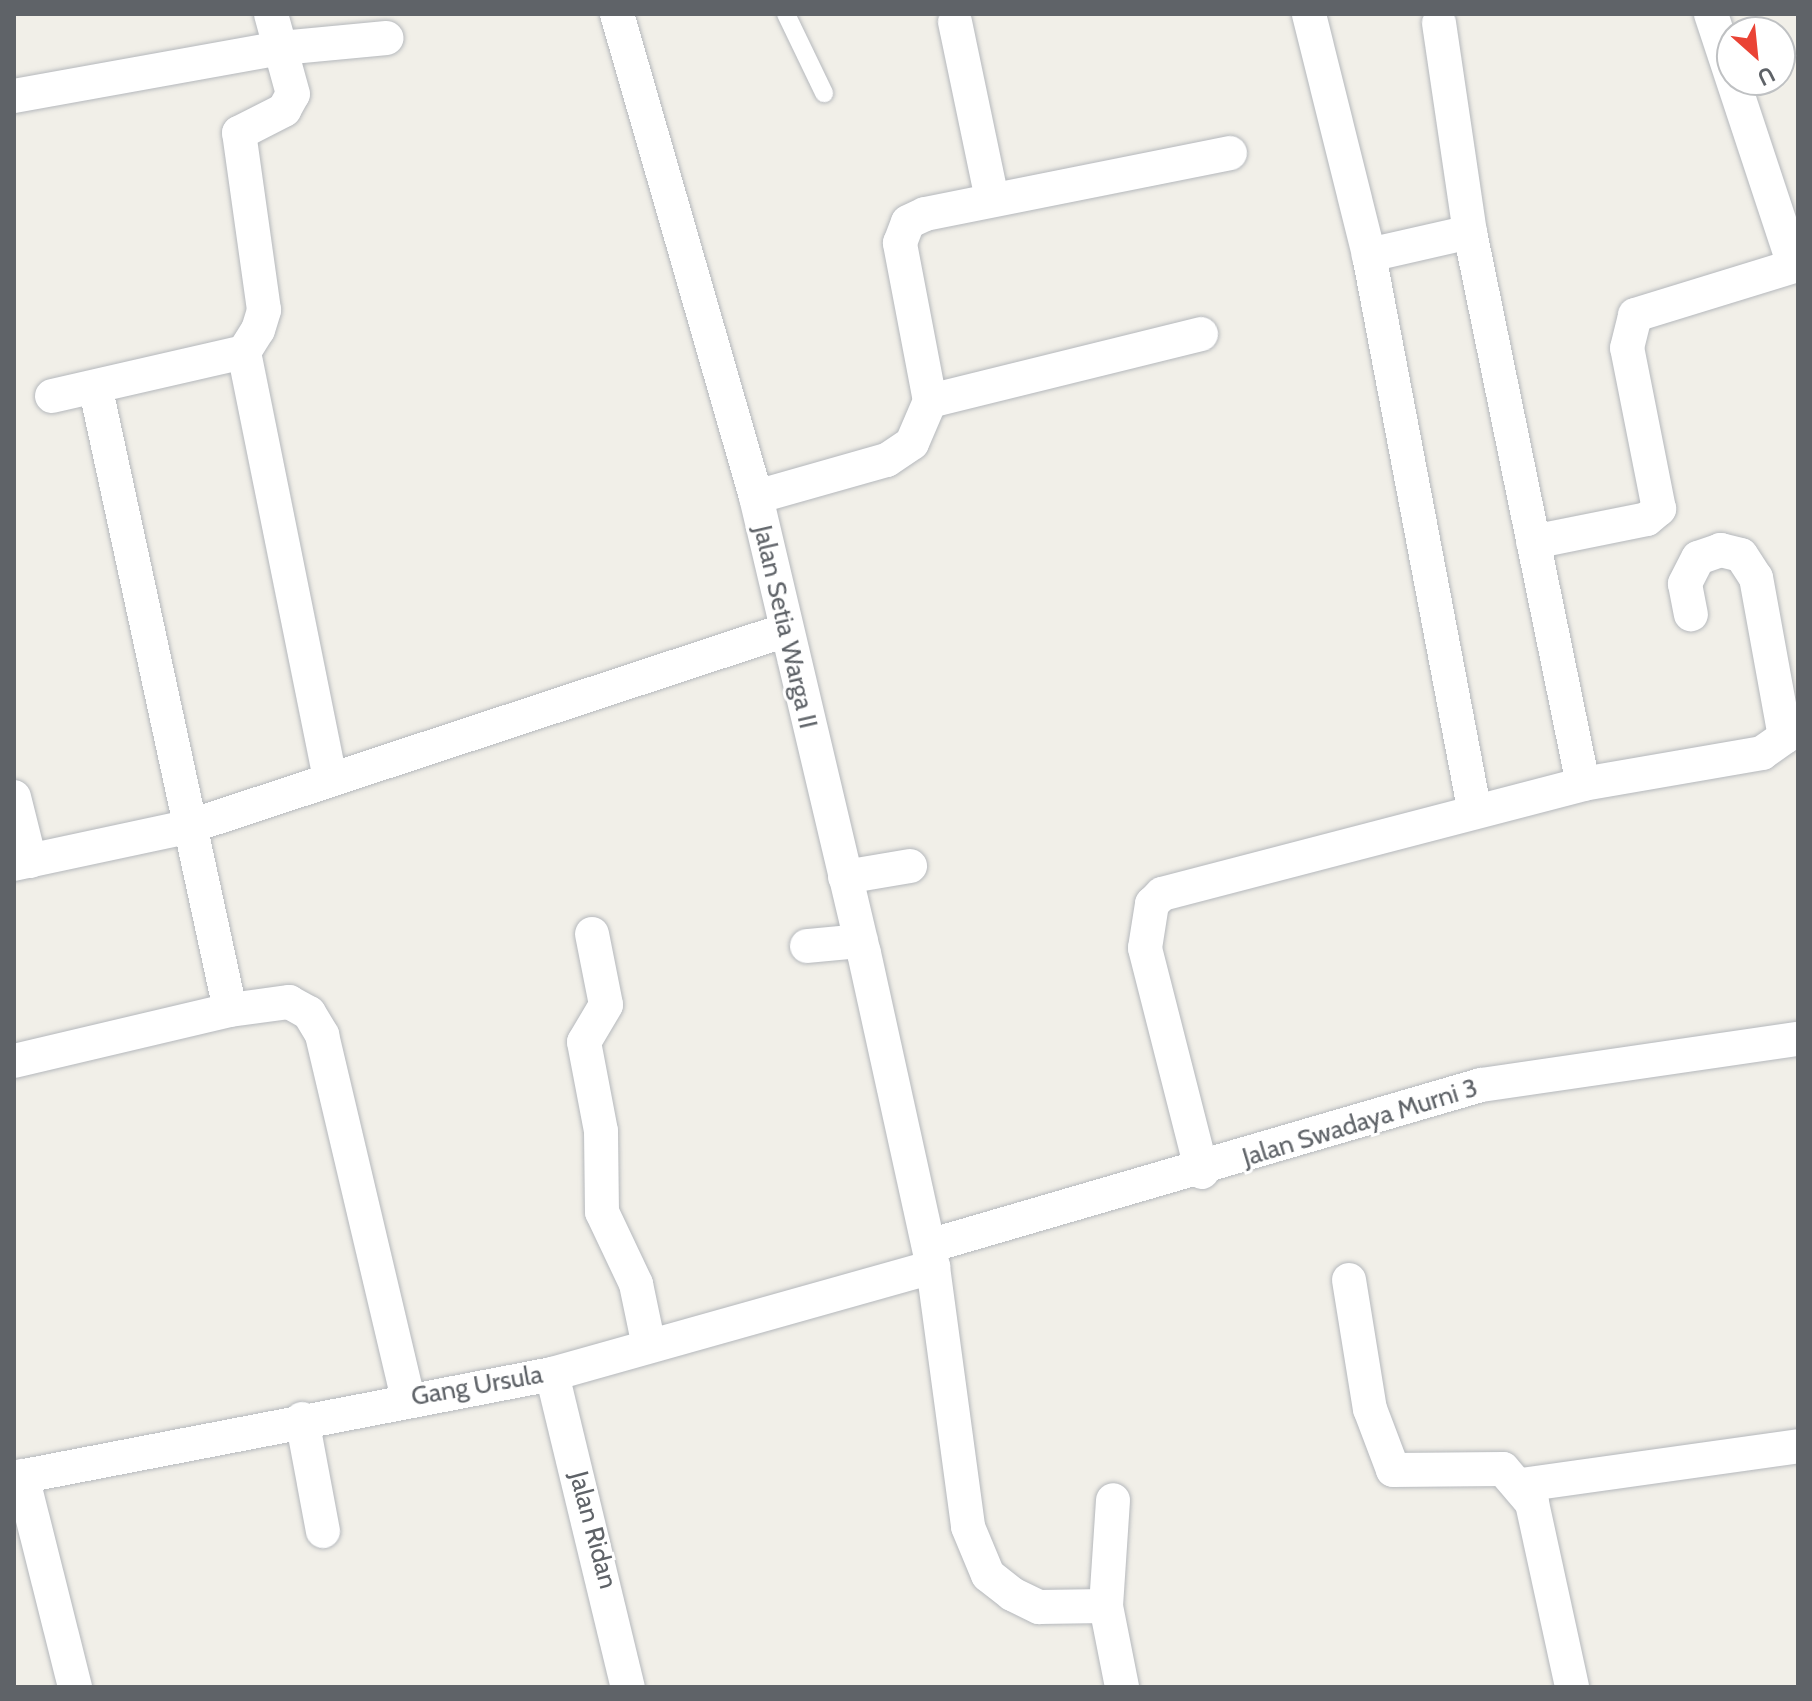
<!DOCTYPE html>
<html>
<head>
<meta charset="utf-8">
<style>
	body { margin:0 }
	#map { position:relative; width:1812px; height:1701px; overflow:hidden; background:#f1efe8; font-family:Cabin,sans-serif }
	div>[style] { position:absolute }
	.roads { filter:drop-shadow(0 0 2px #b5b8bc) drop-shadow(0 0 2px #b5b8bc) }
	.lane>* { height:18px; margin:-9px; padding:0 9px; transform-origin:9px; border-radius:9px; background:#fff }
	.street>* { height:34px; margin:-17px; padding:0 17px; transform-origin:17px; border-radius:17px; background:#fff }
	span { translate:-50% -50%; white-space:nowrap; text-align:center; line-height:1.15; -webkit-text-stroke:6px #fff; paint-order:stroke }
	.street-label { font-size:26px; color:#5f6368 }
	.frame { position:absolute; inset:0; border:16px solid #5f6368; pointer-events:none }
	.north { position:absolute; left:1716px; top:16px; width:80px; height:80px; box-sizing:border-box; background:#fff; border:2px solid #bfc1c3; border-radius:50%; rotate:153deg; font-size:22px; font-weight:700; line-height:32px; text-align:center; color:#5f6368 }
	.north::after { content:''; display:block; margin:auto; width:28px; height:36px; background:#ea4335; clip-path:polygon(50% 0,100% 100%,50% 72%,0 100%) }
</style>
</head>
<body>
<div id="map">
	<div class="roads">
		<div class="lane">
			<i style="left:786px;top:14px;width:88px;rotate:64.3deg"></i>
		</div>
		<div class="street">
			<i style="left:617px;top:14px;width:503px;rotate:73.94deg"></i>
			<i style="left:756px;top:497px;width:469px;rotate:76.7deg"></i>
			<i style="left:864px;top:953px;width:321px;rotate:77.6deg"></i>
			<i style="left:933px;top:1267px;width:262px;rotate:82.3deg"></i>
			<i style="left:968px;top:1527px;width:52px;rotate:67.4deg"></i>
			<i style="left:988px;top:1575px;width:31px;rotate:38deg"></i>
			<i style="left:1012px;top:1594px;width:30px;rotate:26deg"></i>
			<i style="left:1039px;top:1607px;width:67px;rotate:-0.9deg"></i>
			<i style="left:1106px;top:1606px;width:83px;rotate:78.8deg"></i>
			<i style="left:1711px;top:14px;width:264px;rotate:71.7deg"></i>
			<i style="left:955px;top:22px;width:181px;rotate:78.2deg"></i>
			<i style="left:1439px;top:23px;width:211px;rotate:81.6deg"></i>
			<i style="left:14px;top:96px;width:271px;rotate:-10.2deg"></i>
			<i style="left:281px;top:48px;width:106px;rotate:-5.4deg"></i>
			<i style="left:1369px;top:255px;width:563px;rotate:79.25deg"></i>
			<i style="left:1201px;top:334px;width:279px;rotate:166.1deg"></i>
			<i style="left:930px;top:401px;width:161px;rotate:-100.8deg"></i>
			<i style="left:900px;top:243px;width:22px;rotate:-69deg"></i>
			<i style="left:908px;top:222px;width:19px;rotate:-25deg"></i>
			<i style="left:925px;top:214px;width:311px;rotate:-11.3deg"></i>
			<i style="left:244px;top:352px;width:435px;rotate:78.6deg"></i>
			<i style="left:96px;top:390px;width:634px;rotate:77.8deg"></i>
			<i style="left:52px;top:396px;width:197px;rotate:-12.9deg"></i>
			<i style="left:244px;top:352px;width:26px;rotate:-58deg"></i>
			<i style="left:258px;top:330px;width:21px;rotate:-73deg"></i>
			<i style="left:264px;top:310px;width:179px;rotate:-98deg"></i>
			<i style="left:239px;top:133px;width:51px;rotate:-27.1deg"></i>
			<i style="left:284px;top:110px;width:18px;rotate:-61deg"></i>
			<i style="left:293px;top:94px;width:83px;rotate:-105.4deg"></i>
			<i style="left:756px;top:497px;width:136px;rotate:-15.8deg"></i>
			<i style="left:887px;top:460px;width:30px;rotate:-34deg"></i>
			<i style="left:912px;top:443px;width:46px;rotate:-66.8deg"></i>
			<i style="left:1533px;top:542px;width:116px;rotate:-11.4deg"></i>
			<i style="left:1647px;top:519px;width:16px;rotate:-40deg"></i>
			<i style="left:1659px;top:509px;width:164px;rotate:-101.2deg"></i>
			<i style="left:1627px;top:348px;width:34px;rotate:-76deg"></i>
			<i style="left:1635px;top:315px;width:170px;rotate:-17.1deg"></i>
			<i style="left:1583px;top:784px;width:182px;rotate:-9.8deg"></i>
			<i style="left:1762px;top:753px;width:28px;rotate:-35deg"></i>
			<i style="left:1785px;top:737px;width:162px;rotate:-100.3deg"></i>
			<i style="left:1756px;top:578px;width:27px;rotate:-123deg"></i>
			<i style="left:1741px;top:555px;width:21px;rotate:-166deg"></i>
			<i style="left:1721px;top:550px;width:24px;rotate:161deg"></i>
			<i style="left:1698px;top:558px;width:29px;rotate:117deg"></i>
			<i style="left:1685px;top:584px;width:31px;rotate:79deg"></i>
			<i style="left:14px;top:797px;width:66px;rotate:76deg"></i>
			<i style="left:14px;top:864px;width:181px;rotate:-12.1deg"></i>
			<i style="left:191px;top:826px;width:623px;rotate:-18.23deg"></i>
			<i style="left:845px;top:877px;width:66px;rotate:-9.6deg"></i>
			<i style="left:592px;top:934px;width:72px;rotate:78.8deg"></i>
			<i style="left:606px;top:1005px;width:43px;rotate:120.7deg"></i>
			<i style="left:584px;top:1042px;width:91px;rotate:79.2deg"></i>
			<i style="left:601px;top:1131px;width:81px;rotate:89.3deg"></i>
			<i style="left:602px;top:1212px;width:80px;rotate:64.7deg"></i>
			<i style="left:636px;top:1284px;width:63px;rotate:78.2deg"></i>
			<i style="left:807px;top:946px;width:54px;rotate:-5.3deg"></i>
			<i style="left:14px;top:1061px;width:222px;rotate:-13.3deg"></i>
			<i style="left:230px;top:1010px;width:60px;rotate:-7.7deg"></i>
			<i style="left:289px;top:1002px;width:23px;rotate:29deg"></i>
			<i style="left:309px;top:1013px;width:26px;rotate:59deg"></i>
			<i style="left:322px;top:1035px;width:373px;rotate:76.7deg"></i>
			<i style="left:1202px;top:1172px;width:231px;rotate:-104.3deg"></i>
			<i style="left:1145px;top:948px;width:45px;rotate:-81deg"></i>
			<i style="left:1152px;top:904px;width:14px;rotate:-45deg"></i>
			<i style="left:1162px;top:894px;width:435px;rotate:-14.6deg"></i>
			<i style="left:1583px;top:784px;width:563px;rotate:-101.57deg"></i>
			<i style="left:1470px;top:232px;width:104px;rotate:167.2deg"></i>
			<i style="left:1369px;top:255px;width:248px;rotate:-104deg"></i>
			<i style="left:929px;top:1246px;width:575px;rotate:-16.26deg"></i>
			<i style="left:1481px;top:1085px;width:320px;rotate:-8.3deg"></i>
			<i style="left:1349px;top:1280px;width:131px;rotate:80.8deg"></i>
			<i style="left:1370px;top:1409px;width:65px;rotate:69.3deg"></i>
			<i style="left:1393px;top:1470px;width:110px;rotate:-0.5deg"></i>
			<i style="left:1503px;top:1469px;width:45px;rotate:49.5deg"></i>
			<i style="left:1532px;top:1503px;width:188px;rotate:77.7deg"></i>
			<i style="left:552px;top:1374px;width:322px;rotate:76.4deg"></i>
			<i style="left:302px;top:1419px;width:114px;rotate:79.4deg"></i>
			<i style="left:22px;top:1476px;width:218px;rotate:75.9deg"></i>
			<i style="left:14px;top:1478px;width:548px;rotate:-10.94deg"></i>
			<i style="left:552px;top:1374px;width:396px;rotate:-15.7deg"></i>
			<i style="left:1522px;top:1485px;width:279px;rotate:-8deg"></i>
			<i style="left:1106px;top:1606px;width:106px;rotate:-86.2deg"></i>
		</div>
	</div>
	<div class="street-label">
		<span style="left:785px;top:627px;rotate:77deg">Jalan Setia Warga II</span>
		<span style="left:1360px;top:1123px;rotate:-17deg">Jalan Swadaya Murni 3</span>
		<span style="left:477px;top:1386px;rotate:-10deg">Gang Ursula</span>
		<span style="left:593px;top:1530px;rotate:75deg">Jalan Ridan</span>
	</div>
	<div class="frame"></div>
	<div class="north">U</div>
</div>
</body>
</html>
